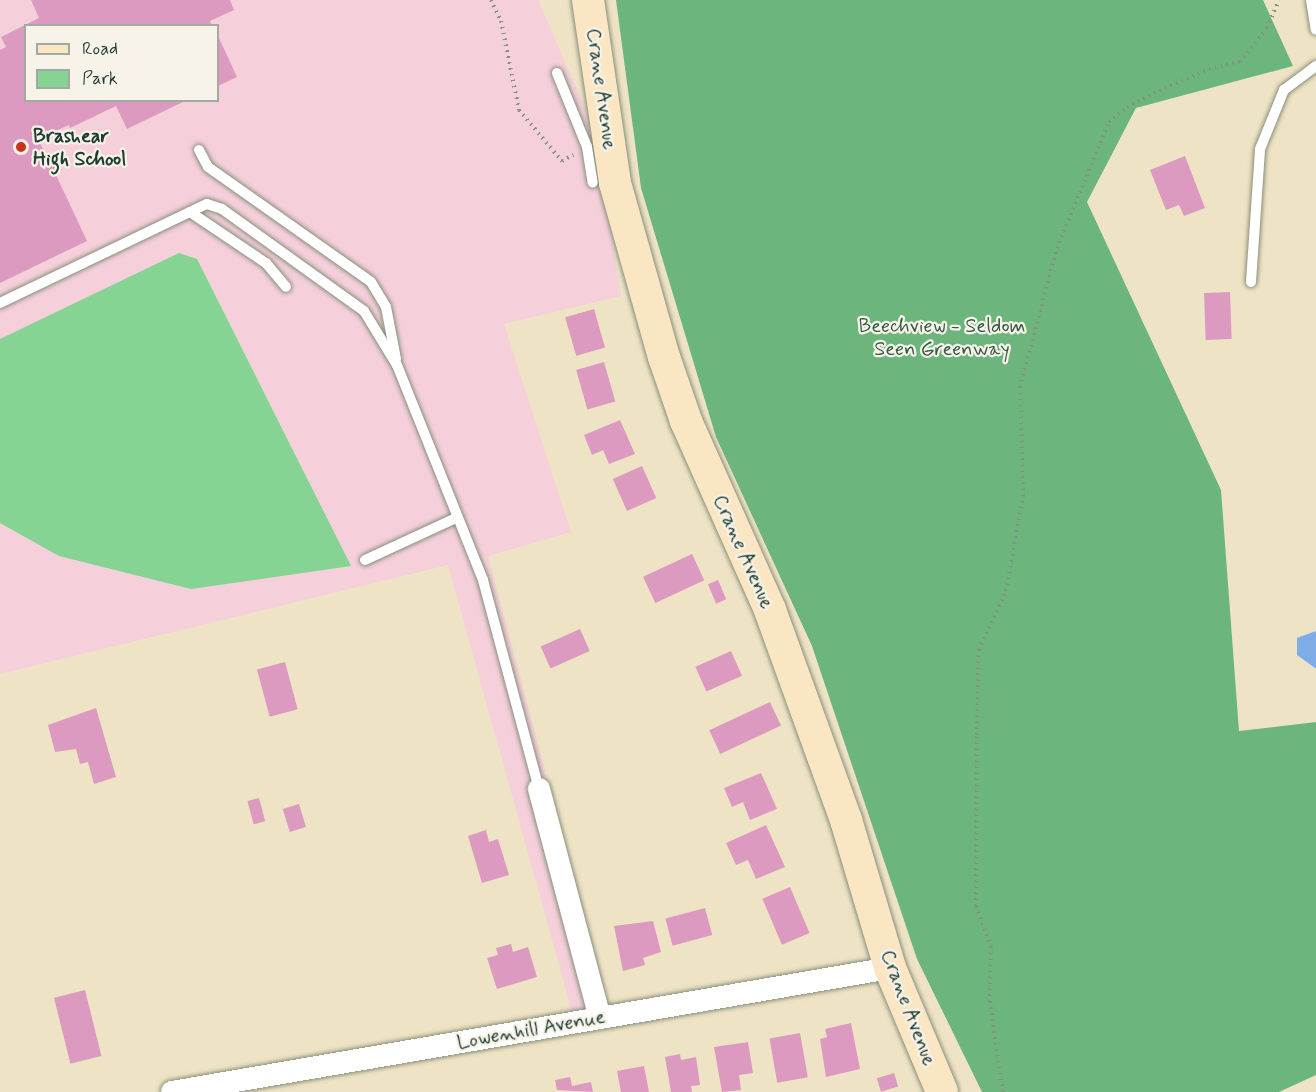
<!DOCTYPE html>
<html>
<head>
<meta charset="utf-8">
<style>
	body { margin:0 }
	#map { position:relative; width:1316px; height:1092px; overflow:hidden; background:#efe3c5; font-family:Mynerve,sans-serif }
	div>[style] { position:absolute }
	.built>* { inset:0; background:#f5cfda }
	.green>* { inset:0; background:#85d493 }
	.forest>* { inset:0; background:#6cb67d }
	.water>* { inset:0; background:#7dace7 }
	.building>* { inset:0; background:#dd9ac0; transform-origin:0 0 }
	.path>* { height:4px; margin-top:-2px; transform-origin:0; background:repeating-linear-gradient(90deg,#87907c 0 1.5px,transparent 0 6px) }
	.roads { filter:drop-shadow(0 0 2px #87907c) drop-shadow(0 0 2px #87907c) }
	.lane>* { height:10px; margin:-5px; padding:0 5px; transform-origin:5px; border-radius:5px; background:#fff }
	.street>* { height:22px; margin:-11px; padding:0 11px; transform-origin:11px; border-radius:11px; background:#fff }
	.secondary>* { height:32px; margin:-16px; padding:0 16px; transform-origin:16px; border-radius:16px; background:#fbe6c4 }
	.dots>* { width:16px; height:16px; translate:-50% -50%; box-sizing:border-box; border:3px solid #f7f3e8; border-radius:50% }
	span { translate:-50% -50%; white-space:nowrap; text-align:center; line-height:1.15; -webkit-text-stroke:4.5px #f7f3e8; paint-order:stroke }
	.street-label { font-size:20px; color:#1f3d34 }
	.poi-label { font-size:20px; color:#1f3d34; font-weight:700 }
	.left { translate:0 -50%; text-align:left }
	.park-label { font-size:20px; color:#335b47 }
	.legend { position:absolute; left:24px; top:24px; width:195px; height:78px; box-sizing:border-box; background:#f7f3e8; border:2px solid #a1aaa0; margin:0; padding:8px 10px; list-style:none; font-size:18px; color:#1f3d34 }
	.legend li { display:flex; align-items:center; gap:12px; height:30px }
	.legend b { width:30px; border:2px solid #a1aaa0 }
</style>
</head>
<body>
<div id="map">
	<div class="built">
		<i style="clip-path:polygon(evenodd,0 0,538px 0,596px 133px,621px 296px,504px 324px,571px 532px,488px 556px,607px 1004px,572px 1012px,448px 565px,0 674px,0 0,26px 26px,218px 26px,218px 100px,26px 100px,26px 26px)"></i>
	</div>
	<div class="green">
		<i style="clip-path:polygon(179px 253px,197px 259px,351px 566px,191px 589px,59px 556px,0 523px,0 339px)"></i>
	</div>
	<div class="forest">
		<i style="clip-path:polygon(616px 0,1263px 0,1293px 66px,1136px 108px,1087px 202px,1221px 490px,1239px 731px,1316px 722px,1316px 1075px,1279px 1092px,982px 1092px,917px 959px,812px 646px,716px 437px,641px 188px)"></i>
	</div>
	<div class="water">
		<i style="clip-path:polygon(1316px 631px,1316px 668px,1315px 668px,1297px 655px,1297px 638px)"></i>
	</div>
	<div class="building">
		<i style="clip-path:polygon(31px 0,230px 0,234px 10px,210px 21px,212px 26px,26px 26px,26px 100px,187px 100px,127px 129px,116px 106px,70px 128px,69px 125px,49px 134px,47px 130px,36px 135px,50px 163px,57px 160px,62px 170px,55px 173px,87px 241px,0 283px,0 50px,6px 47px,1px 37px,39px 18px)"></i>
		<i style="clip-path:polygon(218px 36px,237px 77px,218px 86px)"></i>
		<i style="clip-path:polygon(1185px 156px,1205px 208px,1184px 216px,1179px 205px,1166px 210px,1150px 170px)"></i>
		<i style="left:1230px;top:292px;width:47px;height:26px;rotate:88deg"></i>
		<i style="left:594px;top:309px;width:40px;height:30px;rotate:74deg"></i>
		<i style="left:604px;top:362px;width:41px;height:29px;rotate:74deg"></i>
		<i style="clip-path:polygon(620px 420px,635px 454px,609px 464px,603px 450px,592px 455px,584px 435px)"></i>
		<i style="left:642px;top:466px;width:35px;height:32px;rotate:66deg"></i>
		<i style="left:692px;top:554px;width:29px;height:54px;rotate:65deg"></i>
		<i style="left:718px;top:580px;width:21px;height:11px;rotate:67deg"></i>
		<i style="left:580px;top:629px;width:24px;height:43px;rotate:66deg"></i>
		<i style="left:731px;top:651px;width:27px;height:39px;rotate:66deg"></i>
		<i style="left:285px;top:662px;width:49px;height:29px;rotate:75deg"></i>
		<i style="left:770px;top:702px;width:26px;height:67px;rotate:65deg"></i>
		<i style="clip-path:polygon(96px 708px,116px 777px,94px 784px,88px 762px,80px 764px,76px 749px,55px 752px,48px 725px)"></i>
		<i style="clip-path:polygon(761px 773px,777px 809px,750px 820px,743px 802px,732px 807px,724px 788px)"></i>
		<i style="left:259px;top:798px;width:24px;height:12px;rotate:75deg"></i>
		<i style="left:299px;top:804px;width:24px;height:17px;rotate:73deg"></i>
		<i style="clip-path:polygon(766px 825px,785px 867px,756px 879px,748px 860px,736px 865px,726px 843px)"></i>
		<i style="clip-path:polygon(486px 830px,489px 842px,498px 839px,509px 875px,482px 883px,468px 836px)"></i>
		<i style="left:790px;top:887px;width:50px;height:30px;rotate:67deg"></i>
		<i style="left:705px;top:908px;width:28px;height:41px;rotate:75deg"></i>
		<i style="clip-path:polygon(653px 921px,661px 952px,643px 958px,645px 965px,623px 971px,614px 926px)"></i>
		<i style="clip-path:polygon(511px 944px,513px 952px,528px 947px,537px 977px,497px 989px,487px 958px,498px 955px,496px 948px)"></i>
		<i style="left:85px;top:990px;width:68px;height:32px;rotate:76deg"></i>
		<i style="clip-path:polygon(851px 1023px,860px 1069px,826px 1077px,820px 1039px,827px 1037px,825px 1029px)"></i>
		<i style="left:800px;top:1033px;width:45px;height:31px;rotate:80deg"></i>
		<i style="clip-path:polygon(748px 1042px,753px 1073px,739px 1075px,741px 1090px,722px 1092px,714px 1047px)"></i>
		<i style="clip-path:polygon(680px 1054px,681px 1060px,696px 1057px,700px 1085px,691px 1086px,692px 1092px,671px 1092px,665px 1057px)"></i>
		<i style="clip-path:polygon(644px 1066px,649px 1092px,621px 1092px,617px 1071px)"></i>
		<i style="left:894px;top:1073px;width:14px;height:18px;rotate:73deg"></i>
		<i style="clip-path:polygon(570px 1077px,572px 1086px,591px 1082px,593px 1092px,557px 1090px,555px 1080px)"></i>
	</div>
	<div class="path">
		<i style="left:491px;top:0;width:23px;rotate:65deg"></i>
		<i style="left:501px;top:21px;width:91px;rotate:78.6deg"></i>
		<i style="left:519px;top:110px;width:67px;rotate:49.9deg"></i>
		<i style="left:562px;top:161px;width:13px;rotate:-29deg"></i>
		<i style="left:1003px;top:1092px;width:91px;rotate:-98.2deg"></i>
		<i style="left:990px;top:1002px;width:55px;rotate:-89deg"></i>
		<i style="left:991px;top:947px;width:44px;rotate:-110.1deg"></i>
		<i style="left:976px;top:906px;width:171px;rotate:-89.7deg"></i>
		<i style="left:977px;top:735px;width:85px;rotate:-88.7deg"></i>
		<i style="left:979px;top:650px;width:65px;rotate:-65.4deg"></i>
		<i style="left:1006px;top:591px;width:97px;rotate:-79.9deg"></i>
		<i style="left:1023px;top:496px;width:109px;rotate:-91.6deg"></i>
		<i style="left:1020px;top:387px;width:144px;rotate:-75.1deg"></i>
		<i style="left:1057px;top:248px;width:136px;rotate:-67.6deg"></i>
		<i style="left:1109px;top:122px;width:23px;rotate:-40deg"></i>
		<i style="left:1127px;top:107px;width:30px;rotate:-27deg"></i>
		<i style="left:1154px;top:93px;width:60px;rotate:-23.6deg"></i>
		<i style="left:1209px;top:69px;width:32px;rotate:-13deg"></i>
		<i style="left:1240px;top:62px;width:43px;rotate:-51.5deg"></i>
		<i style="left:1267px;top:28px;width:30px;rotate:-67deg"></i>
	</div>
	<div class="roads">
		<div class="lane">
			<i style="left:1311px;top:0;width:30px;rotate:81deg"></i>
			<i style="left:557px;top:73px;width:80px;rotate:67.9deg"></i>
			<i style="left:587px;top:147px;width:36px;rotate:81deg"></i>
			<i style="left:199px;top:150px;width:19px;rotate:62deg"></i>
			<i style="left:208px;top:167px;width:199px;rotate:35.2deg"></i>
			<i style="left:371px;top:282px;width:29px;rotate:59deg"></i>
			<i style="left:386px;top:307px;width:53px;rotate:79.1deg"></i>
			<i style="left:190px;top:212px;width:92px;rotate:33.9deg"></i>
			<i style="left:266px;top:263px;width:31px;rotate:50deg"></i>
			<i style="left:1251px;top:282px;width:133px;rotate:-86.1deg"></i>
			<i style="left:1260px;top:149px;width:64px;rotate:-67.9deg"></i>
			<i style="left:1284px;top:90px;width:40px;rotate:-37deg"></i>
			<i style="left:0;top:303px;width:229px;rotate:-25.6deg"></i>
			<i style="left:207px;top:204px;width:16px;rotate:18deg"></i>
			<i style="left:222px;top:209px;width:175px;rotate:35.7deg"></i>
			<i style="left:364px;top:311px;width:63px;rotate:58.6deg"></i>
			<i style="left:397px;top:365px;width:232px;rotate:68.2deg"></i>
			<i style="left:483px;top:580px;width:216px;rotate:75deg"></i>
			<i style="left:365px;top:560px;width:102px;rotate:-24.8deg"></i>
		</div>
		<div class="street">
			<i style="left:539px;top:789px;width:237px;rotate:75.1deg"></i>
			<i style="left:172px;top:1092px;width:729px;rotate:-9.8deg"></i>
		</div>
		<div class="secondary">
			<i style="left:588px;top:0;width:185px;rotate:81.6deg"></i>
			<i style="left:615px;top:183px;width:181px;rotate:74.3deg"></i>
			<i style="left:664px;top:357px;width:68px;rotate:71deg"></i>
			<i style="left:686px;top:421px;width:207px;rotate:66deg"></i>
			<i style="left:770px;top:610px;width:223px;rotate:70.1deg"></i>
			<i style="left:846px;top:820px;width:154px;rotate:73.4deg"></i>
			<i style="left:890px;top:968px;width:134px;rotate:67.2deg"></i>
		</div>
	</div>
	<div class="dots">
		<i style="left:21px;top:147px;background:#c8321e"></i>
	</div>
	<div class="street-label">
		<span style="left:601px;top:89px;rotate:82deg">Crane Avenue</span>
		<span style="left:743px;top:552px;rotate:66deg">Crane Avenue</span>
		<span style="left:908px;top:1008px;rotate:69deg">Crane Avenue</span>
		<span style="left:531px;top:1030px;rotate:-10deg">Lowenhill Avenue</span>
	</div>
	<div class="poi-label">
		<span class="left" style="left:33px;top:148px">Brashear<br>High School</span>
	</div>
	<div class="park-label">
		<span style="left:942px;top:338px">Beechview - Seldom<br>Seen Greenway</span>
	</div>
	<ul class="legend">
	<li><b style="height:8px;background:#fbe6c4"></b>Road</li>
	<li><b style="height:16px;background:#85d493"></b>Park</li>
	</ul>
</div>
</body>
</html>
